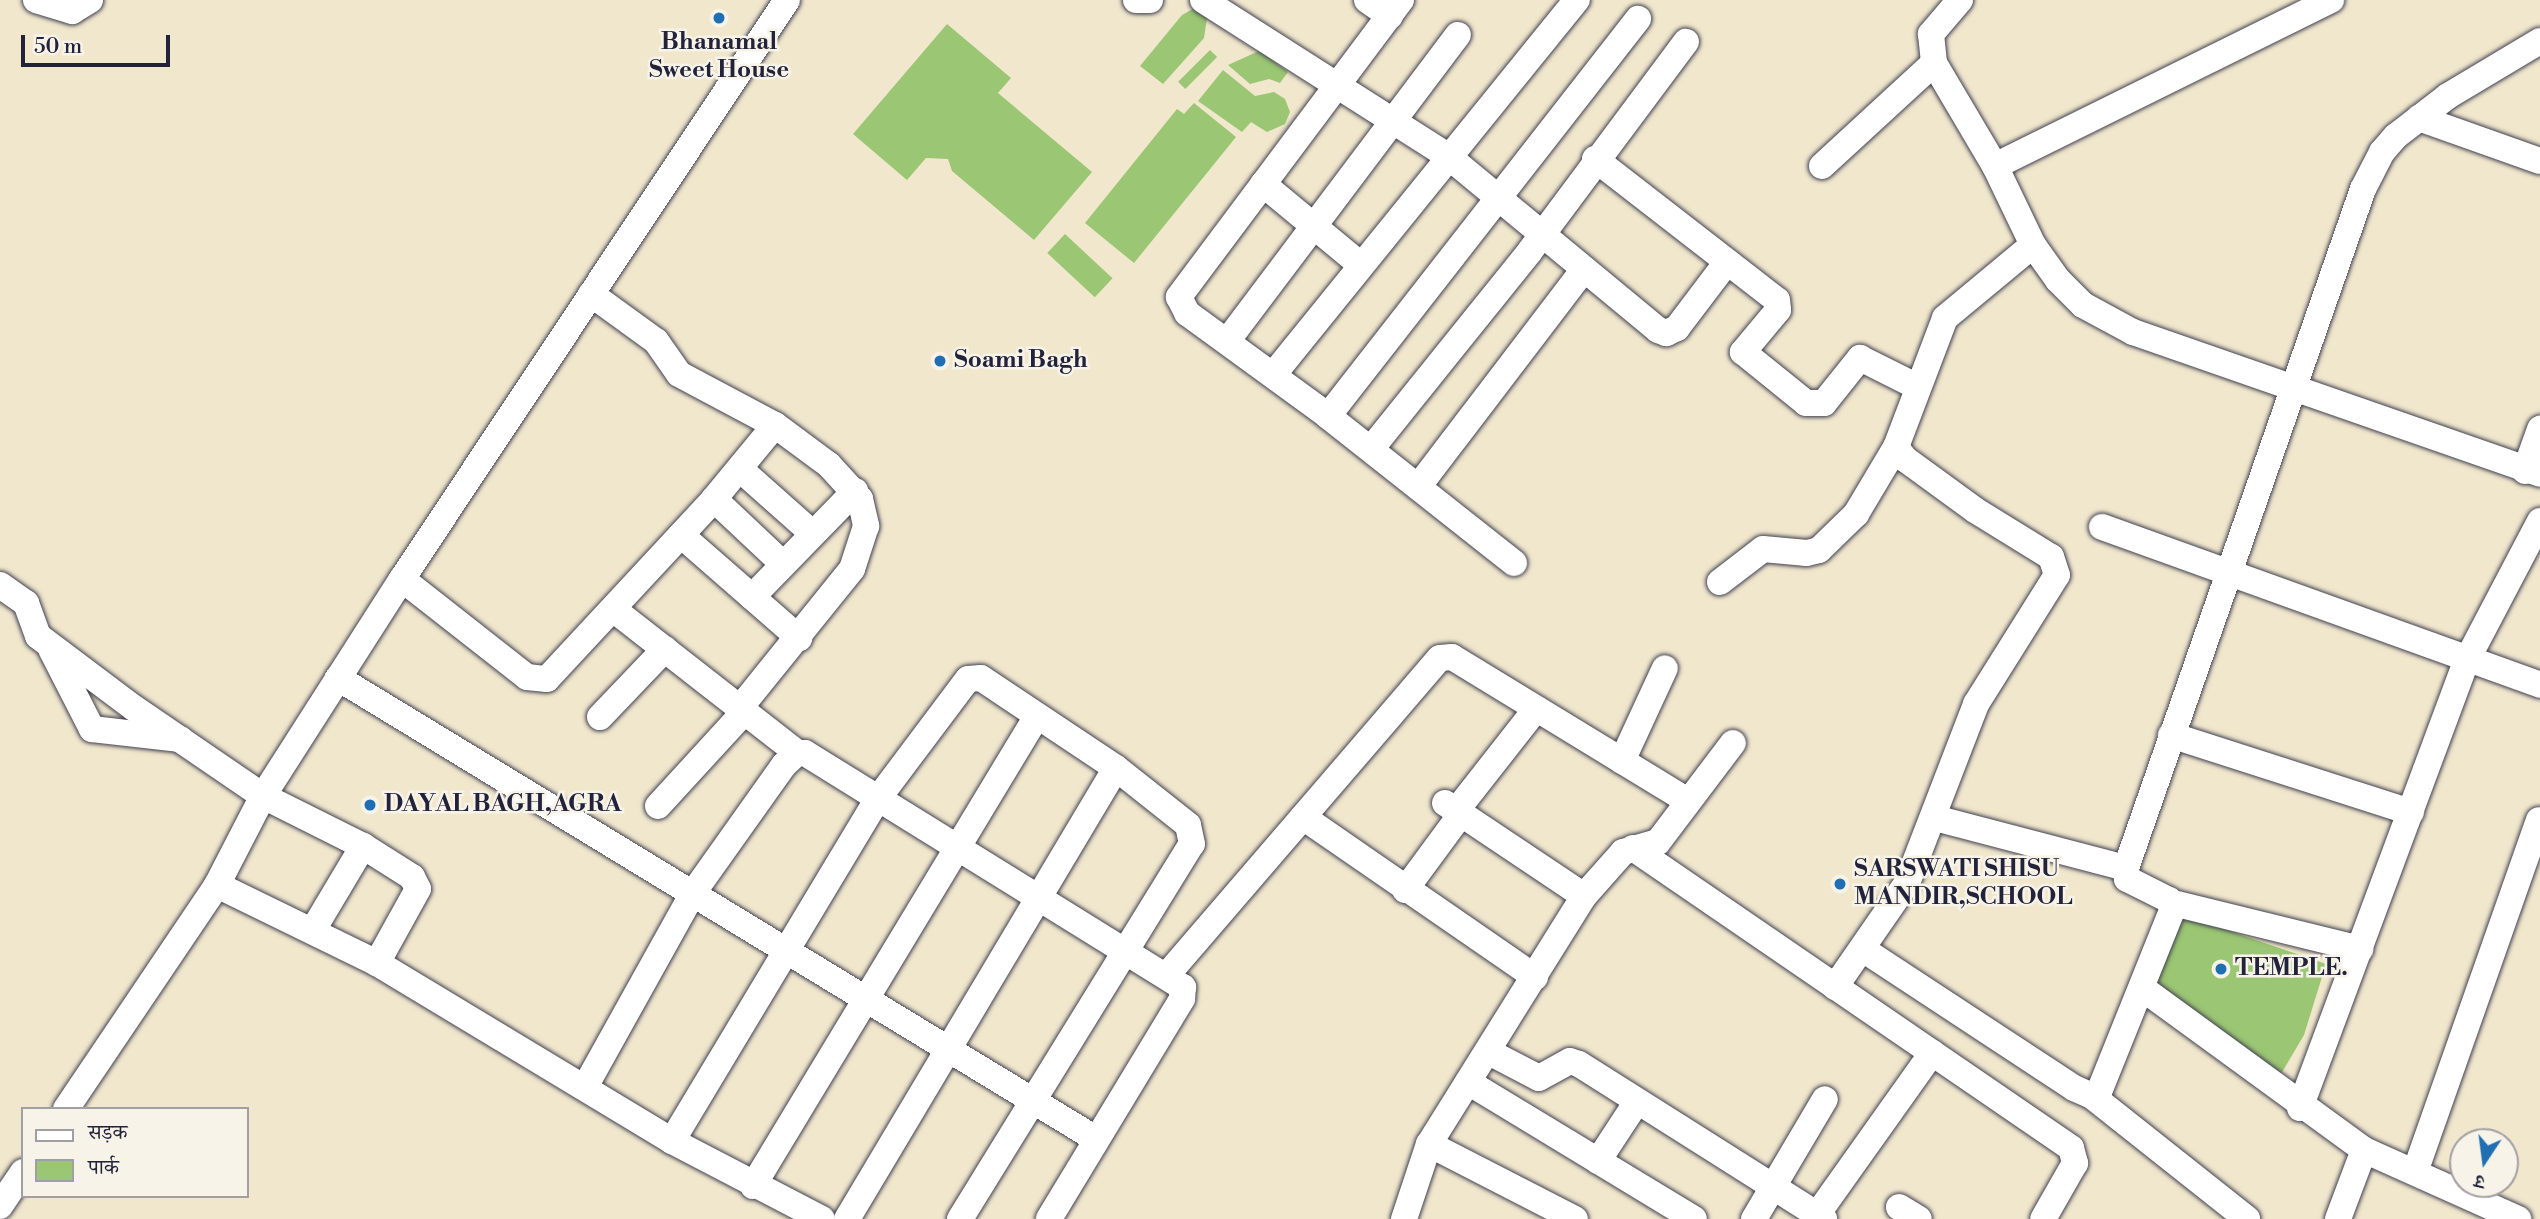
<!DOCTYPE html>
<html>
<head>
<meta charset="utf-8">
<style>
	body { margin:0 }
	#map { position:relative; width:2540px; height:1219px; overflow:hidden; background:#f0e7cd; font-family:"Libre Bodoni","Noto Serif Devanagari",serif }
	div>[style] { position:absolute }
	.green>* { inset:0; background:#9bc673; transform-origin:0 0 }
	.roads { filter:drop-shadow(0 0 2px #414051) drop-shadow(0 0 2px #414051) }
	.minor>* { height:26px; margin:-13px; padding:0 13px; transform-origin:13px; border-radius:13px; background:#fff }
	.dots>* { width:19px; height:19px; translate:-50% -50%; box-sizing:border-box; border:4px solid #f7f3e8; border-radius:50% }
	span { translate:-50% -50%; white-space:nowrap; text-align:center; line-height:1.15; -webkit-text-stroke:5px #f7f3e8; paint-order:stroke }
	.poi-label { font-size:24px; color:#22223b; font-weight:700 }
	.left { translate:0 -50%; text-align:left }
	.legend { position:absolute; left:21px; top:1107px; width:228px; height:91px; box-sizing:border-box; background:#f7f3e8; border:2px solid #a29fa3; margin:0; padding:9px 12px; list-style:none; font-size:21px; color:#22223b }
	.legend li { display:flex; align-items:center; gap:14px; height:35px }
	.legend b { width:35px; border:2px solid #a29fa3 }
	.north { position:absolute; left:2449px; top:1128px; width:70px; height:70px; box-sizing:border-box; background:#f7f3e8; border:2px solid #a29fa3; border-radius:50%; rotate:193deg; font-size:19px; font-weight:700; line-height:28px; text-align:center; color:#22223b }
	.north::after { content:''; display:block; margin:auto; width:24px; height:32px; background:#1f6fb2; clip-path:polygon(50% 0,100% 100%,50% 72%,0 100%) }
	.scale { position:absolute; left:21px; top:35px; width:149px; height:32px; box-sizing:border-box; border:4px solid #22223b; border-top:0; padding-left:9px; font-size:21px; line-height:24px; white-space:nowrap; color:#22223b; -webkit-text-stroke:5px #f7f3e8; paint-order:stroke }
</style>
</head>
<body>
<div id="map">
	<div class="green">
		<i style="clip-path:polygon(1200px 5px,1208px 11px,1204px 38px,1163px 84px,1140px 66px,1182px 15px)"></i>
		<i style="clip-path:polygon(947px 24px,1011px 78px,998px 93px,1092px 172px,1034px 240px,952px 171px,948px 159px,926px 158px,907px 180px,853px 134px)"></i>
		<i style="left:1210px;top:50px;width:10px;height:45px;rotate:45deg"></i>
		<i style="clip-path:polygon(1259px 51px,1288px 72px,1280px 83px,1269px 79px,1250px 84px,1228px 65px)"></i>
		<i style="clip-path:polygon(1223px 70px,1255px 96px,1274px 92px,1285px 99px,1290px 112px,1285px 124px,1267px 132px,1251px 122px,1242px 132px,1198px 101px)"></i>
		<i style="clip-path:polygon(1194px 103px,1236px 137px,1134px 263px,1085px 223px,1177px 109px,1184px 114px)"></i>
		<i style="left:1065px;top:234px;width:65px;height:26px;rotate:43deg"></i>
		<i style="clip-path:polygon(2183px 915px,2326px 964px,2304px 1035px,2278px 1079px,2156px 986px)"></i>
	</div>
	<div class="roads">
		<div class="minor">
			<i style="left:36px;top:0;width:38px;rotate:17deg"></i>
			<i style="left:72px;top:11px;width:21px;rotate:-31deg"></i>
			<i style="left:1136px;top:0;width:14px"></i>
			<i style="left:1203px;top:0;width:292px;rotate:32.5deg"></i>
			<i style="left:1449px;top:157px;width:271px;rotate:39.6deg"></i>
			<i style="left:1658px;top:330px;width:9px;rotate:21deg"></i>
			<i style="left:1666px;top:333px;width:12px;rotate:-24deg"></i>
			<i style="left:1677px;top:328px;width:83px;rotate:-52.9deg"></i>
			<i style="left:1367px;top:0;width:28px;rotate:35deg"></i>
			<i style="left:1401px;top:0;width:371px;rotate:126.8deg"></i>
			<i style="left:1179px;top:297px;width:18px;rotate:63deg"></i>
			<i style="left:1187px;top:313px;width:175px;rotate:36.1deg"></i>
			<i style="left:1328px;top:416px;width:237px;rotate:38.3deg"></i>
			<i style="left:1960px;top:0;width:45px;rotate:130.5deg"></i>
			<i style="left:1931px;top:34px;width:29px;rotate:84deg"></i>
			<i style="left:1934px;top:63px;width:120px;rotate:59.4deg"></i>
			<i style="left:1995px;top:166px;width:88px;rotate:64.3deg"></i>
			<i style="left:2033px;top:245px;width:43px;rotate:54.5deg"></i>
			<i style="left:2058px;top:280px;width:35px;rotate:45deg"></i>
			<i style="left:2083px;top:305px;width:57px;rotate:28.4deg"></i>
			<i style="left:2133px;top:332px;width:431px;rotate:19.2deg"></i>
			<i style="left:2419px;top:118px;width:128px;rotate:19.6deg"></i>
			<i style="left:1595px;top:159px;width:230px;rotate:37.8deg"></i>
			<i style="left:1777px;top:300px;width:10px;rotate:84deg"></i>
			<i style="left:1778px;top:310px;width:55px;rotate:129.8deg"></i>
			<i style="left:1743px;top:352px;width:81px;rotate:39deg"></i>
			<i style="left:1806px;top:403px;width:18px"></i>
			<i style="left:1824px;top:403px;width:58px;rotate:-51.3deg"></i>
			<i style="left:1860px;top:358px;width:65px;rotate:26.6deg"></i>
			<i style="left:1822px;top:166px;width:152px;rotate:-42.6deg"></i>
			<i style="left:1995px;top:166px;width:375px;rotate:-26.3deg"></i>
			<i style="left:1263px;top:184px;width:127px;rotate:39.6deg"></i>
			<i style="left:591px;top:294px;width:80px;rotate:35.9deg"></i>
			<i style="left:656px;top:341px;width:40px;rotate:55.1deg"></i>
			<i style="left:679px;top:374px;width:109px;rotate:28deg"></i>
			<i style="left:775px;top:425px;width:67px;rotate:36.5deg"></i>
			<i style="left:829px;top:465px;width:46px;rotate:47.6deg"></i>
			<i style="left:860px;top:499px;width:28px;rotate:77deg"></i>
			<i style="left:866px;top:526px;width:45px;rotate:108deg"></i>
			<i style="left:852px;top:569px;width:179px;rotate:128.9deg"></i>
			<i style="left:1228px;top:340px;width:382px;rotate:-53deg"></i>
			<i style="left:1273px;top:375px;width:483px;rotate:-51deg"></i>
			<i style="left:1328px;top:416px;width:504px;rotate:-52.02deg"></i>
			<i style="left:1371px;top:449px;width:254px;rotate:-51.2deg"></i>
			<i style="left:1530px;top:251px;width:261px;rotate:-53.3deg"></i>
			<i style="left:740px;top:469px;width:96px;rotate:41.6deg"></i>
			<i style="left:2525px;top:471px;width:45px;rotate:-70.3deg"></i>
			<i style="left:1418px;top:487px;width:274px;rotate:-52.7deg"></i>
			<i style="left:714px;top:499px;width:95px;rotate:43.3deg"></i>
			<i style="left:2102px;top:527px;width:466px;rotate:19.8deg"></i>
			<i style="left:681px;top:535px;width:157px;rotate:41.1deg"></i>
			<i style="left:402px;top:579px;width:159px;rotate:38.1deg"></i>
			<i style="left:527px;top:677px;width:20px;rotate:6deg"></i>
			<i style="left:547px;top:679px;width:246px;rotate:-47.1deg"></i>
			<i style="left:714px;top:499px;width:96px;rotate:-50.5deg"></i>
			<i style="left:1720px;top:582px;width:54px;rotate:-37.5deg"></i>
			<i style="left:1763px;top:549px;width:44px;rotate:5.2deg"></i>
			<i style="left:1807px;top:553px;width:12px;rotate:-14deg"></i>
			<i style="left:1819px;top:550px;width:52px;rotate:-44.2deg"></i>
			<i style="left:1856px;top:514px;width:78px;rotate:-59.2deg"></i>
			<i style="left:0;top:585px;width:32px;rotate:35deg"></i>
			<i style="left:26px;top:603px;width:35px;rotate:70deg"></i>
			<i style="left:38px;top:636px;width:120px;rotate:36.9deg"></i>
			<i style="left:134px;top:708px;width:156px;rotate:34.3deg"></i>
			<i style="left:263px;top:796px;width:112px;rotate:26.6deg"></i>
			<i style="left:363px;top:846px;width:58px;rotate:32.3deg"></i>
			<i style="left:412px;top:877px;width:13px;rotate:63deg"></i>
			<i style="left:418px;top:889px;width:85px;rotate:119deg"></i>
			<i style="left:752px;top:597px;width:148px;rotate:-45.8deg"></i>
			<i style="left:613px;top:609px;width:234px;rotate:38deg"></i>
			<i style="left:51px;top:649px;width:90px;rotate:62.9deg"></i>
			<i style="left:92px;top:729px;width:89px;rotate:6.5deg"></i>
			<i style="left:338px;top:678px;width:887px;rotate:31.31deg"></i>
			<i style="left:600px;top:717px;width:94px;rotate:-46.3deg"></i>
			<i style="left:2171px;top:735px;width:252px;rotate:17.8deg"></i>
			<i style="left:1622px;top:761px;width:102px;rotate:-65.2deg"></i>
			<i style="left:1445px;top:803px;width:167px;rotate:33.8deg"></i>
			<i style="left:658px;top:806px;width:127px;rotate:-47.5deg"></i>
			<i style="left:1456px;top:811px;width:130px;rotate:-51.9deg"></i>
			<i style="left:1303px;top:817px;width:282px;rotate:34.6deg"></i>
			<i style="left:1935px;top:818px;width:197px;rotate:14.7deg"></i>
			<i style="left:1633px;top:848px;width:531px;rotate:34.41deg"></i>
			<i style="left:2071px;top:1148px;width:16px;rotate:75deg"></i>
			<i style="left:2075px;top:1163px;width:64px;rotate:119.7deg"></i>
			<i style="left:217px;top:885px;width:178px;rotate:26deg"></i>
			<i style="left:377px;top:963px;width:345px;rotate:31.1deg"></i>
			<i style="left:672px;top:1141px;width:169px;rotate:27.5deg"></i>
			<i style="left:1405px;top:890px;width:94px;rotate:-53.6deg"></i>
			<i style="left:2173px;top:903px;width:193px;rotate:13.8deg"></i>
			<i style="left:313px;top:930px;width:98px;rotate:-59.2deg"></i>
			<i style="left:1864px;top:950px;width:251px;rotate:33.3deg"></i>
			<i style="left:2074px;top:1088px;width:20px;rotate:24deg"></i>
			<i style="left:2092px;top:1096px;width:8px;rotate:-30deg"></i>
			<i style="left:2099px;top:1092px;width:198px;rotate:-68.1deg"></i>
			<i style="left:2173px;top:908px;width:9px;rotate:-117deg"></i>
			<i style="left:2169px;top:900px;width:47px;rotate:-153.4deg"></i>
			<i style="left:2127px;top:879px;width:11px;rotate:-95deg"></i>
			<i style="left:2126px;top:868px;width:719px;rotate:-70.76deg"></i>
			<i style="left:2363px;top:189px;width:42px;rotate:-62.8deg"></i>
			<i style="left:2382px;top:152px;width:21px;rotate:-49deg"></i>
			<i style="left:2396px;top:136px;width:66px;rotate:-37.6deg"></i>
			<i style="left:2448px;top:96px;width:107px;rotate:-30.9deg"></i>
			<i style="left:1167px;top:975px;width:418px;rotate:-49.3deg"></i>
			<i style="left:1440px;top:658px;width:12px;rotate:-5deg"></i>
			<i style="left:1452px;top:657px;width:274px;rotate:31.4deg"></i>
			<i style="left:1835px;top:987px;width:126px;rotate:-55.3deg"></i>
			<i style="left:1907px;top:883px;width:192px;rotate:-68.9deg"></i>
			<i style="left:1976px;top:704px;width:152px;rotate:-57.9deg"></i>
			<i style="left:2057px;top:575px;width:19px;rotate:-108deg"></i>
			<i style="left:2051px;top:557px;width:89px;rotate:-148.3deg"></i>
			<i style="left:1975px;top:510px;width:87px;rotate:-143.9deg"></i>
			<i style="left:1905px;top:459px;width:15px;rotate:-127deg"></i>
			<i style="left:1896px;top:447px;width:138px;rotate:-69.2deg"></i>
			<i style="left:1945px;top:318px;width:114px;rotate:-39.7deg"></i>
			<i style="left:2142px;top:988px;width:275px;rotate:36.1deg"></i>
			<i style="left:2364px;top:1150px;width:169px;rotate:24.1deg"></i>
			<i style="left:1489px;top:1052px;width:56px;rotate:27.5deg"></i>
			<i style="left:1539px;top:1078px;width:35px;rotate:-29deg"></i>
			<i style="left:1570px;top:1061px;width:9px;rotate:18deg"></i>
			<i style="left:1579px;top:1064px;width:290px;rotate:32.3deg"></i>
			<i style="left:1468px;top:1082px;width:264px;rotate:31.2deg"></i>
			<i style="left:585px;top:1087px;width:222px;rotate:-60.9deg"></i>
			<i style="left:693px;top:893px;width:157px;rotate:-54.6deg"></i>
			<i style="left:784px;top:765px;width:18px;rotate:-43deg"></i>
			<i style="left:797px;top:753px;width:8px"></i>
			<i style="left:805px;top:753px;width:445px;rotate:31.8deg"></i>
			<i style="left:1183px;top:987px;width:12px;rotate:95deg"></i>
			<i style="left:1182px;top:999px;width:257px;rotate:121.2deg"></i>
			<i style="left:2092px;top:1096px;width:198px;rotate:38.4deg"></i>
			<i style="left:2300px;top:1108px;width:478px;rotate:-69.6deg"></i>
			<i style="left:2467px;top:660px;width:157px;rotate:-62.3deg"></i>
			<i style="left:66px;top:1109px;width:270px;rotate:-56deg"></i>
			<i style="left:217px;top:885px;width:100px;rotate:-62.7deg"></i>
			<i style="left:263px;top:796px;width:258px;rotate:-57.4deg"></i>
			<i style="left:402px;top:579px;width:695px;rotate:-56.38deg"></i>
			<i style="left:672px;top:1141px;width:398px;rotate:-59deg"></i>
			<i style="left:877px;top:800px;width:151px;rotate:-53.1deg"></i>
			<i style="left:968px;top:679px;width:13px;rotate:-4deg"></i>
			<i style="left:981px;top:678px;width:162px;rotate:33.7deg"></i>
			<i style="left:1116px;top:768px;width:525px;rotate:120.81deg"></i>
			<i style="left:1429px;top:1144px;width:164px;rotate:27.2deg"></i>
			<i style="left:1598px;top:1161px;width:69px;rotate:-56.8deg"></i>
			<i style="left:2415px;top:1172px;width:373px;rotate:-70.6deg"></i>
			<i style="left:753px;top:1186px;width:549px;rotate:-58.86deg"></i>
			<i style="left:0;top:1206px;width:41px;rotate:-55.9deg"></i>
			<i style="left:1899px;top:1207px;width:23px;rotate:31deg"></i>
			<i style="left:960px;top:1219px;width:441px;rotate:-58.3deg"></i>
			<i style="left:1192px;top:844px;width:19px;rotate:-102deg"></i>
			<i style="left:1188px;top:825px;width:92px;rotate:-141.6deg"></i>
			<i style="left:1404px;top:1219px;width:79px;rotate:-71.6deg"></i>
			<i style="left:1429px;top:1144px;width:292px;rotate:-58deg"></i>
			<i style="left:1584px;top:896px;width:59px;rotate:-48.4deg"></i>
			<i style="left:1623px;top:852px;width:36px;rotate:-16deg"></i>
			<i style="left:1658px;top:842px;width:124px;rotate:-52.9deg"></i>
			<i style="left:1754px;top:1219px;width:139px;rotate:-59.4deg"></i>
			<i style="left:1814px;top:1219px;width:204px;rotate:-54.6deg"></i>
			<i style="left:2338px;top:1219px;width:74px;rotate:-69.4deg"></i>
		</div>
	</div>
	<div class="dots">
		<i style="left:719px;top:18px;background:#1f6fb2"></i>
		<i style="left:940px;top:361px;background:#1f6fb2"></i>
		<i style="left:370px;top:805px;background:#1f6fb2"></i>
		<i style="left:1840px;top:884px;background:#1f6fb2"></i>
		<i style="left:2221px;top:969px;background:#1f6fb2"></i>
	</div>
	<div class="poi-label">
		<span style="left:719px;top:57px">Bhanamal<br>Sweet House</span>
		<span class="left" style="left:954px;top:361px">Soami Bagh</span>
		<span class="left" style="left:384px;top:805px">DAYAL BAGH,AGRA</span>
		<span class="left" style="left:1854px;top:884px">SARSWATI SHISU<br>MANDIR,SCHOOL</span>
		<span class="left" style="left:2235px;top:969px">TEMPLE.</span>
	</div>
	<ul class="legend">
	<li><b style="height:9px;background:#fff"></b>सड़क</li>
	<li><b style="height:19px;background:#9bc673"></b>पार्क</li>
	</ul>
	<div class="north">उ</div>
	<div class="scale">50 m</div>
</div>
</body>
</html>
